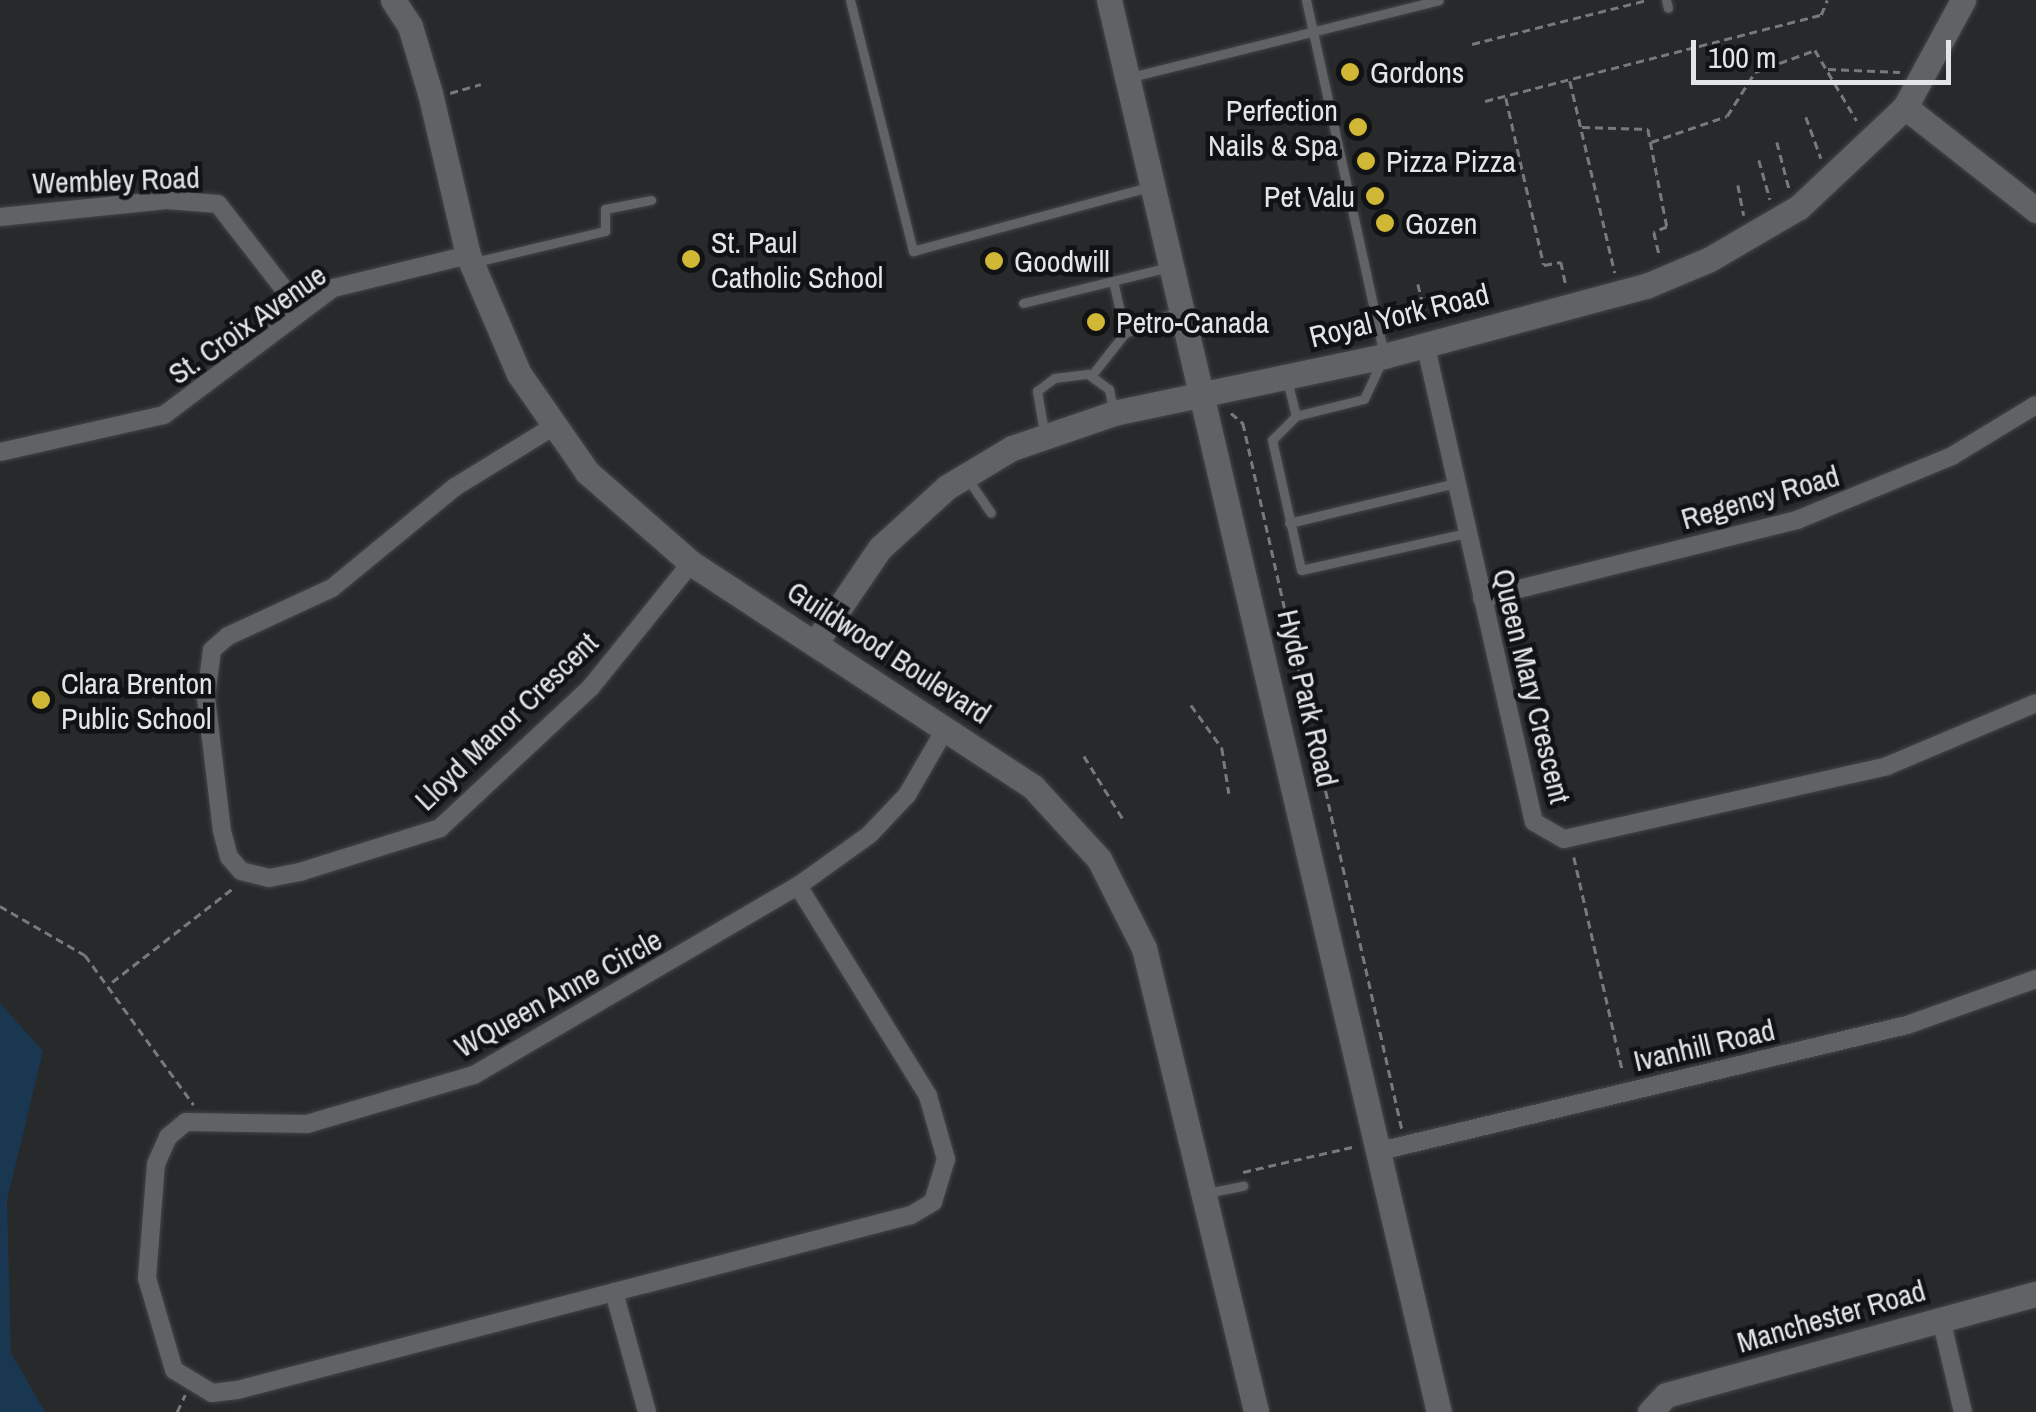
<!DOCTYPE html>
<html>
<head>
<meta charset="utf-8">
<style>
	body { margin:0 }
	#map { position:relative; width:2036px; height:1412px; overflow:hidden; background:#27292b; font-family:"Archivo Narrow",sans-serif }
	div>[style] { position:absolute }
	.green>* { inset:0; background:#1a3751 }
	.path>* { height:2.5px; margin-top:-1.25px; transform-origin:0; background:repeating-linear-gradient(90deg,#77797b 0 8px,transparent 0 13px) }
	.roads { filter:drop-shadow(0 0 2px #434546) drop-shadow(0 0 2px #434546) }
	.lane>* { height:9px; margin:-4.5px; padding:0 4.5px; transform-origin:4.5px; border-radius:4.5px; background:#606265 }
	.street>* { height:18px; margin:-9px; padding:0 9px; transform-origin:9px; border-radius:9px; background:#606265 }
	.secondary>* { height:25px; margin:-12.5px; padding:0 12.5px; transform-origin:12.5px; border-radius:12.5px; background:#606265 }
	.dots>* { width:28px; height:28px; translate:-50% -50%; box-sizing:border-box; border:5px solid #111213; border-radius:50% }
	span { translate:-50% -50%; white-space:nowrap; text-align:center; line-height:1.15; -webkit-text-stroke:9px #111213; paint-order:stroke }
	.poi-label { font-size:30px; color:#e3e5e6 }
	.left { translate:0 -50%; text-align:left }
	.right { translate:-100% -50%; text-align:right }
	.street-label { font-size:30px; color:#e3e5e6 }
	.scale { position:absolute; left:1691px; top:40px; width:260px; height:45px; box-sizing:border-box; border:5px solid #e3e5e6; border-top:0; padding-left:12px; font-size:30px; line-height:35px; white-space:nowrap; color:#e3e5e6; -webkit-text-stroke:8px #111213; paint-order:stroke }
</style>
</head>
<body>
<div id="map">
	<div class="green">
		<i style="clip-path:polygon(0 1003px,43px 1051px,7px 1200px,11px 1353px,45px 1412px,0 1412px)"></i>
	</div>
	<div class="path">
		<i style="left:1472px;top:44px;width:180px;rotate:-14.1deg"></i>
		<i style="left:1828px;top:69px;width:72px;rotate:2.4deg"></i>
		<i style="left:1570px;top:81px;width:197px;rotate:76.8deg"></i>
		<i style="left:450px;top:93px;width:32px;rotate:-16deg"></i>
		<i style="left:1506px;top:98px;width:171px;rotate:77.2deg"></i>
		<i style="left:1544px;top:265px;width:17px;rotate:-10deg"></i>
		<i style="left:1561px;top:262px;width:24px;rotate:78deg"></i>
		<i style="left:1485px;top:101px;width:347px;rotate:-14.4deg"></i>
		<i style="left:1821px;top:15px;width:16px;rotate:-68deg"></i>
		<i style="left:1806px;top:117px;width:44px;rotate:69.9deg"></i>
		<i style="left:1582px;top:127px;width:66px;rotate:1.7deg"></i>
		<i style="left:1648px;top:129px;width:100px;rotate:79deg"></i>
		<i style="left:1667px;top:227px;width:14px;rotate:159deg"></i>
		<i style="left:1654px;top:232px;width:23px;rotate:77deg"></i>
		<i style="left:1651px;top:142px;width:80px;rotate:-18.9deg"></i>
		<i style="left:1727px;top:116px;width:52px;rotate:-57.5deg"></i>
		<i style="left:1755px;top:72px;width:64px;rotate:-20.1deg"></i>
		<i style="left:1815px;top:50px;width:82px;rotate:59.4deg"></i>
		<i style="left:1777px;top:142px;width:48px;rotate:75.4deg"></i>
		<i style="left:1759px;top:160px;width:41px;rotate:74.2deg"></i>
		<i style="left:1738px;top:185px;width:31px;rotate:79deg"></i>
		<i style="left:1418px;top:284px;width:38px;rotate:76deg"></i>
		<i style="left:1231px;top:413px;width:16px;rotate:40deg"></i>
		<i style="left:1243px;top:423px;width:724px;rotate:77.31deg"></i>
		<i style="left:1191px;top:705px;width:53px;rotate:54.2deg"></i>
		<i style="left:1222px;top:748px;width:46px;rotate:81.2deg"></i>
		<i style="left:1084px;top:756px;width:74px;rotate:58.2deg"></i>
		<i style="left:1574px;top:857px;width:221px;rotate:77.2deg"></i>
		<i style="left:0;top:906px;width:98px;rotate:30deg"></i>
		<i style="left:85px;top:955px;width:185px;rotate:54deg"></i>
		<i style="left:112px;top:982px;width:152px;rotate:-37.8deg"></i>
		<i style="left:1243px;top:1172px;width:112px;rotate:-12.9deg"></i>
		<i style="left:177px;top:1412px;width:19px;rotate:-65deg"></i>
	</div>
	<div class="roads">
		<div class="lane">
			<i style="left:850px;top:0;width:259px;rotate:75.9deg"></i>
			<i style="left:913px;top:251px;width:244px;rotate:-15.2deg"></i>
			<i style="left:1306px;top:0;width:364px;rotate:77.6deg"></i>
			<i style="left:1384px;top:356px;width:47px;rotate:114.9deg"></i>
			<i style="left:1364px;top:399px;width:70px;rotate:166deg"></i>
			<i style="left:1296px;top:416px;width:34px;rotate:135deg"></i>
			<i style="left:1272px;top:440px;width:133px;rotate:77.4deg"></i>
			<i style="left:1301px;top:570px;width:170px;rotate:-12.6deg"></i>
			<i style="left:1666px;top:0;width:8px;rotate:76deg"></i>
			<i style="left:1131px;top:77px;width:317px;rotate:-14deg"></i>
			<i style="left:475px;top:262px;width:134px;rotate:-13.4deg"></i>
			<i style="left:605px;top:231px;width:22px;rotate:-90deg"></i>
			<i style="left:605px;top:209px;width:47px;rotate:-11.1deg"></i>
			<i style="left:1113px;top:281px;width:53px;rotate:77deg"></i>
			<i style="left:1023px;top:303px;width:151px;rotate:-13.8deg"></i>
			<i style="left:1091px;top:376px;width:55px;rotate:-51.7deg"></i>
			<i style="left:1125px;top:333px;width:61px;rotate:-22.3deg"></i>
			<i style="left:1287px;top:380px;width:37px;rotate:76deg"></i>
			<i style="left:1044px;top:432px;width:42px;rotate:-99.7deg"></i>
			<i style="left:1037px;top:391px;width:21px;rotate:-37deg"></i>
			<i style="left:1054px;top:378px;width:34px;rotate:-7deg"></i>
			<i style="left:1088px;top:374px;width:26px;rotate:36deg"></i>
			<i style="left:1109px;top:389px;width:21px;rotate:79deg"></i>
			<i style="left:967px;top:478px;width:42px;rotate:55.6deg"></i>
			<i style="left:1289px;top:523px;width:172px;rotate:-13.5deg"></i>
			<i style="left:1206px;top:1193px;width:38px;rotate:-11deg"></i>
		</div>
		<div class="street">
			<i style="left:0;top:217px;width:168px;rotate:-5.8deg"></i>
			<i style="left:167px;top:200px;width:51px;rotate:4.5deg"></i>
			<i style="left:218px;top:204px;width:135px;rotate:52.2deg"></i>
			<i style="left:1425px;top:343px;width:491px;rotate:77.2deg"></i>
			<i style="left:1534px;top:822px;width:34px;rotate:30deg"></i>
			<i style="left:1564px;top:839px;width:331px;rotate:-12.7deg"></i>
			<i style="left:1887px;top:766px;width:162px;rotate:-22.9deg"></i>
			<i style="left:551px;top:428px;width:113px;rotate:148.4deg"></i>
			<i style="left:455px;top:487px;width:159px;rotate:140.6deg"></i>
			<i style="left:332px;top:588px;width:115px;rotate:155.2deg"></i>
			<i style="left:228px;top:636px;width:21px;rotate:139deg"></i>
			<i style="left:212px;top:650px;width:47px;rotate:97.3deg"></i>
			<i style="left:206px;top:697px;width:135px;rotate:83.2deg"></i>
			<i style="left:222px;top:831px;width:27px;rotate:75deg"></i>
			<i style="left:229px;top:857px;width:18px;rotate:49deg"></i>
			<i style="left:241px;top:871px;width:29px;rotate:14deg"></i>
			<i style="left:269px;top:878px;width:32px;rotate:-11deg"></i>
			<i style="left:300px;top:872px;width:147px;rotate:-17.4deg"></i>
			<i style="left:440px;top:828px;width:207px;rotate:-43deg"></i>
			<i style="left:591px;top:687px;width:159px;rotate:-51.1deg"></i>
			<i style="left:0;top:452px;width:168px;rotate:-12.7deg"></i>
			<i style="left:164px;top:415px;width:211px;rotate:-36.9deg"></i>
			<i style="left:333px;top:288px;width:139px;rotate:-13.7deg"></i>
			<i style="left:1482px;top:598px;width:325px;rotate:-13.9deg"></i>
			<i style="left:1797px;top:520px;width:168px;rotate:-22.4deg"></i>
			<i style="left:1952px;top:456px;width:98px;rotate:-31.3deg"></i>
			<i style="left:798px;top:886px;width:247px;rotate:58.2deg"></i>
			<i style="left:928px;top:1096px;width:66px;rotate:74.1deg"></i>
			<i style="left:946px;top:1159px;width:45px;rotate:106.8deg"></i>
			<i style="left:933px;top:1202px;width:26px;rotate:149deg"></i>
			<i style="left:911px;top:1215px;width:696px;rotate:165.44deg"></i>
			<i style="left:237px;top:1390px;width:25px;rotate:173deg"></i>
			<i style="left:212px;top:1393px;width:44px;rotate:-148.8deg"></i>
			<i style="left:174px;top:1370px;width:96px;rotate:-106.4deg"></i>
			<i style="left:147px;top:1278px;width:114px;rotate:-85.5deg"></i>
			<i style="left:156px;top:1164px;width:30px;rotate:-66deg"></i>
			<i style="left:168px;top:1137px;width:23px;rotate:-40deg"></i>
			<i style="left:186px;top:1122px;width:121px;rotate:0.9deg"></i>
			<i style="left:307px;top:1124px;width:174px;rotate:-16.4deg"></i>
			<i style="left:474px;top:1075px;width:375px;rotate:-30.3deg"></i>
			<i style="left:798px;top:886px;width:87px;rotate:-35.7deg"></i>
			<i style="left:869px;top:835px;width:55px;rotate:-46.5deg"></i>
			<i style="left:907px;top:795px;width:78px;rotate:-59.8deg"></i>
			<i style="left:1380px;top:1151px;width:542px;rotate:-13.45deg"></i>
			<i style="left:1907px;top:1025px;width:137px;rotate:-19.6deg"></i>
			<i style="left:614px;top:1292px;width:124px;rotate:74.6deg"></i>
			<i style="left:1941px;top:1319px;width:96px;rotate:76.7deg"></i>
		</div>
		<div class="secondary">
			<i style="left:393px;top:0;width:31px;rotate:57deg"></i>
			<i style="left:410px;top:26px;width:70px;rotate:73.4deg"></i>
			<i style="left:430px;top:93px;width:166px;rotate:76.8deg"></i>
			<i style="left:468px;top:255px;width:129px;rotate:66.8deg"></i>
			<i style="left:519px;top:374px;width:119px;rotate:55.2deg"></i>
			<i style="left:587px;top:472px;width:138px;rotate:41.2deg"></i>
			<i style="left:691px;top:563px;width:409px;rotate:33.2deg"></i>
			<i style="left:1033px;top:787px;width:98px;rotate:47.5deg"></i>
			<i style="left:1099px;top:859px;width:100px;rotate:63.2deg"></i>
			<i style="left:1144px;top:948px;width:477px;rotate:76.4deg"></i>
			<i style="left:1109px;top:0;width:1450px;rotate:76.85deg"></i>
			<i style="left:1905px;top:107px;width:167px;rotate:38.2deg"></i>
			<i style="left:816px;top:642px;width:114px;rotate:-55.8deg"></i>
			<i style="left:880px;top:548px;width:91px;rotate:-42.3deg"></i>
			<i style="left:947px;top:487px;width:76px;rotate:-31deg"></i>
			<i style="left:1012px;top:448px;width:108px;rotate:-18.9deg"></i>
			<i style="left:1114px;top:413px;width:276px;rotate:-11.9deg"></i>
			<i style="left:1384px;top:356px;width:271px;rotate:-15deg"></i>
			<i style="left:1646px;top:286px;width:69px;rotate:-22.9deg"></i>
			<i style="left:1710px;top:259px;width:103px;rotate:-30.3deg"></i>
			<i style="left:1799px;top:207px;width:146px;rotate:-43.3deg"></i>
			<i style="left:1905px;top:107px;width:122px;rotate:-61.5deg"></i>
			<i style="left:1650px;top:1412px;width:23px;rotate:-47deg"></i>
			<i style="left:1666px;top:1395px;width:384px;rotate:-15.3deg"></i>
		</div>
	</div>
	<div class="dots">
		<i style="left:1350px;top:72px;background:#d1b736"></i>
		<i style="left:1358px;top:127px;background:#d1b736"></i>
		<i style="left:1366px;top:161px;background:#d1b736"></i>
		<i style="left:1375px;top:196px;background:#d1b736"></i>
		<i style="left:1385px;top:223px;background:#d1b736"></i>
		<i style="left:691px;top:259px;background:#d1b736"></i>
		<i style="left:994px;top:261px;background:#d1b736"></i>
		<i style="left:1096px;top:322px;background:#d1b736"></i>
		<i style="left:41px;top:700px;background:#d1b736"></i>
	</div>
	<div class="poi-label">
		<span class="left" style="left:1370px;top:72px">Gordons</span>
		<span class="right" style="left:1338px;top:127px">Perfection<br>Nails &amp; Spa</span>
		<span class="left" style="left:1386px;top:161px">Pizza Pizza</span>
		<span class="right" style="left:1355px;top:196px">Pet Valu</span>
		<span class="left" style="left:1405px;top:223px">Gozen</span>
		<span class="left" style="left:711px;top:259px">St. Paul<br>Catholic School</span>
		<span class="left" style="left:1014px;top:261px">Goodwill</span>
		<span class="left" style="left:1116px;top:322px">Petro-Canada</span>
		<span class="left" style="left:61px;top:700px">Clara Brenton<br>Public School</span>
	</div>
	<div class="street-label">
		<span style="left:116px;top:180px;rotate:-2deg">Wembley Road</span>
		<span style="left:1399px;top:315px;rotate:-14deg">Royal York Road</span>
		<span style="left:247px;top:324px;rotate:-35deg">St. Croix Avenue</span>
		<span style="left:1760px;top:497px;rotate:-16deg">Regency Road</span>
		<span style="left:889px;top:652px;rotate:33deg">Guildwood Boulevard</span>
		<span style="left:1532px;top:686px;rotate:76deg">Queen Mary Crescent</span>
		<span style="left:1308px;top:698px;rotate:77deg">Hyde Park Road</span>
		<span style="left:506px;top:721px;rotate:-44deg">Lloyd Manor Crescent</span>
		<span style="left:558px;top:993px;rotate:-29deg">WQueen Anne Circle</span>
		<span style="left:1704px;top:1045px;rotate:-13deg">Ivanhill Road</span>
		<span style="left:1831px;top:1316px;rotate:-16deg">Manchester Road</span>
	</div>
	<div class="scale">100 m</div>
</div>
</body>
</html>
